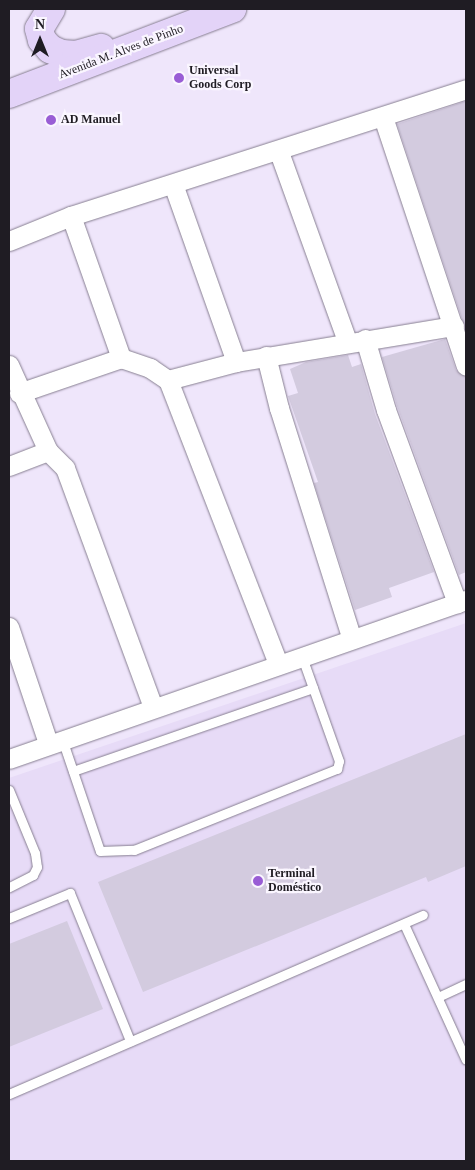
<!DOCTYPE html>
<html>
<head>
<meta charset="utf-8">
<style>
	body { margin:0 }
	#map { position:relative; width:475px; height:1170px; overflow:hidden; background:#efe6fb; font-family:"Times New Roman",serif }
	div>[style] { position:absolute }
	.built>* { inset:0; background:#e7dbf7 }
	.building>* { inset:0; background:#d3cbdf }
	.roads { filter:drop-shadow(0 0 1px #877f91) drop-shadow(0 0 1px #877f91) }
	.lane>* { height:9px; margin:-4.5px; padding:0 4.5px; transform-origin:4.5px; border-radius:4.5px; background:#fff }
	.street>* { height:19px; margin:-9.5px; padding:0 9.5px; transform-origin:9.5px; border-radius:9.5px; background:#fff }
	.primary>* { height:28px; margin:-14px; padding:0 14px; transform-origin:14px; border-radius:14px; background:#e3d3f8 }
	.dots>* { width:14px; height:14px; translate:-50% -50%; box-sizing:border-box; border:2px solid #faf6ff; border-radius:50% }
	span { translate:-50% -50%; white-space:nowrap; text-align:center; line-height:1.15; -webkit-text-stroke:4.5px #faf6ff; paint-order:stroke }
	.street-label { font-size:12px; color:#1f1c23 }
	.poi-label { font-size:12px; color:#1f1c23; font-weight:700 }
	.left { translate:0 -50%; text-align:left }
	.frame { position:absolute; inset:0; border:10px solid #1f1c23; pointer-events:none }
	.north { position:absolute; left:15px; top:15px; width:50px; height:50px; -webkit-text-stroke:4px #faf6ff; paint-order:stroke; rotate:0deg; font-size:14px; font-weight:700; line-height:20px; text-align:center; color:#1f1c23 }
	.north::after { content:''; display:block; margin:auto; width:18px; height:22px; background:#1f1c23; clip-path:polygon(50% 0,100% 100%,50% 72%,0 100%) }
</style>
</head>
<body>
<div id="map">
	<div class="built">
		<i style="clip-path:polygon(466px 623px,466px 1161px,9px 1161px,9px 778px)"></i>
	</div>
	<div class="building">
		<i style="clip-path:polygon(466px 101px,466px 331px,397px 124px)"></i>
		<i style="clip-path:polygon(445px 339px,456px 370px,466px 377px,466px 572px,459px 575px,397px 406px,382px 357px)"></i>
		<i style="clip-path:polygon(348px 355px,352px 367px,361px 364px,375px 414px,434px 572px,389px 588px,392px 597px,355px 610px,314px 483px,318px 482px,288px 396px,298px 393px,290px 369px,306px 362px)"></i>
		<i style="clip-path:polygon(466px 734px,466px 866px,428px 882px,426px 877px,143px 992px,98px 882px)"></i>
		<i style="clip-path:polygon(67px 921px,103px 1009px,9px 1047px,9px 944px)"></i>
	</div>
	<div class="roads">
		<div class="lane">
			<i style="left:62px;top:739px;width:118px;rotate:71.3deg"></i>
			<i style="left:100px;top:851px;width:34px;rotate:-2deg"></i>
			<i style="left:134px;top:850px;width:219px;rotate:-21.8deg"></i>
			<i style="left:337px;top:769px;width:8px;rotate:-76deg"></i>
			<i style="left:339px;top:761px;width:110px;rotate:-109.6deg"></i>
			<i style="left:73px;top:771px;width:254px;rotate:-19.1deg"></i>
			<i style="left:9px;top:790px;width:68px;rotate:67.6deg"></i>
			<i style="left:35px;top:853px;width:14px;rotate:82deg"></i>
			<i style="left:37px;top:867px;width:9px;rotate:117deg"></i>
			<i style="left:33px;top:875px;width:27px;rotate:153deg"></i>
			<i style="left:9px;top:918px;width:66px;rotate:-22.3deg"></i>
			<i style="left:70px;top:893px;width:160px;rotate:67.9deg"></i>
			<i style="left:404px;top:924px;width:149px;rotate:65.5deg"></i>
			<i style="left:438px;top:997px;width:31px;rotate:-25deg"></i>
			<i style="left:9px;top:1094px;width:451px;rotate:-23.4deg"></i>
		</div>
		<div class="street">
			<i style="left:383px;top:117px;width:262px;rotate:71.6deg"></i>
			<i style="left:279px;top:152px;width:201px;rotate:70.2deg"></i>
			<i style="left:173px;top:184px;width:189px;rotate:70.5deg"></i>
			<i style="left:71px;top:216px;width:151px;rotate:70.6deg"></i>
			<i style="left:9px;top:241px;width:67px;rotate:-22deg"></i>
			<i style="left:71px;top:216px;width:415px;rotate:-17.8deg"></i>
			<i style="left:365px;top:339px;width:74px;rotate:73.5deg"></i>
			<i style="left:386px;top:410px;width:206px;rotate:69.8deg"></i>
			<i style="left:266px;top:356px;width:54px;rotate:76deg"></i>
			<i style="left:279px;top:408px;width:242px;rotate:72.5deg"></i>
			<i style="left:9px;top:365px;width:94px;rotate:65.6deg"></i>
			<i style="left:48px;top:451px;width:24px;rotate:45deg"></i>
			<i style="left:65px;top:468px;width:255px;rotate:69.8deg"></i>
			<i style="left:168px;top:380px;width:305px;rotate:68.8deg"></i>
			<i style="left:19px;top:393px;width:108px;rotate:-18.9deg"></i>
			<i style="left:121px;top:358px;width:31px;rotate:19deg"></i>
			<i style="left:150px;top:368px;width:22px;rotate:34deg"></i>
			<i style="left:168px;top:380px;width:70px;rotate:-14.8deg"></i>
			<i style="left:236px;top:362px;width:221px;rotate:-9.4deg"></i>
			<i style="left:9px;top:466px;width:42px;rotate:-21deg"></i>
			<i style="left:9px;top:627px;width:122px;rotate:71.4deg"></i>
			<i style="left:9px;top:759px;width:484px;rotate:-19.2deg"></i>
		</div>
		<div class="primary">
			<i style="left:51px;top:9px;width:23px;rotate:121deg"></i>
			<i style="left:39px;top:29px;width:11px;rotate:75deg"></i>
			<i style="left:42px;top:40px;width:12px;rotate:48deg"></i>
			<i style="left:50px;top:49px;width:13px;rotate:23deg"></i>
			<i style="left:62px;top:54px;width:14px;rotate:4deg"></i>
			<i style="left:76px;top:55px;width:26px;rotate:-16deg"></i>
			<i style="left:9px;top:94px;width:239px;rotate:-20.9deg"></i>
		</div>
	</div>
	<div class="dots">
		<i style="left:179px;top:78px;background:#995dd5"></i>
		<i style="left:51px;top:120px;background:#995dd5"></i>
		<i style="left:258px;top:881px;background:#995dd5"></i>
	</div>
	<div class="street-label">
		<span style="left:121px;top:52px;rotate:-21deg">Avenida M. Alves de Pinho</span>
	</div>
	<div class="poi-label">
		<span class="left" style="left:189px;top:78px">Universal<br>Goods Corp</span>
		<span class="left" style="left:61px;top:120px">AD Manuel</span>
		<span class="left" style="left:268px;top:881px">Terminal<br>Doméstico</span>
	</div>
	<div class="frame"></div>
	<div class="north">N</div>
</div>
</body>
</html>
